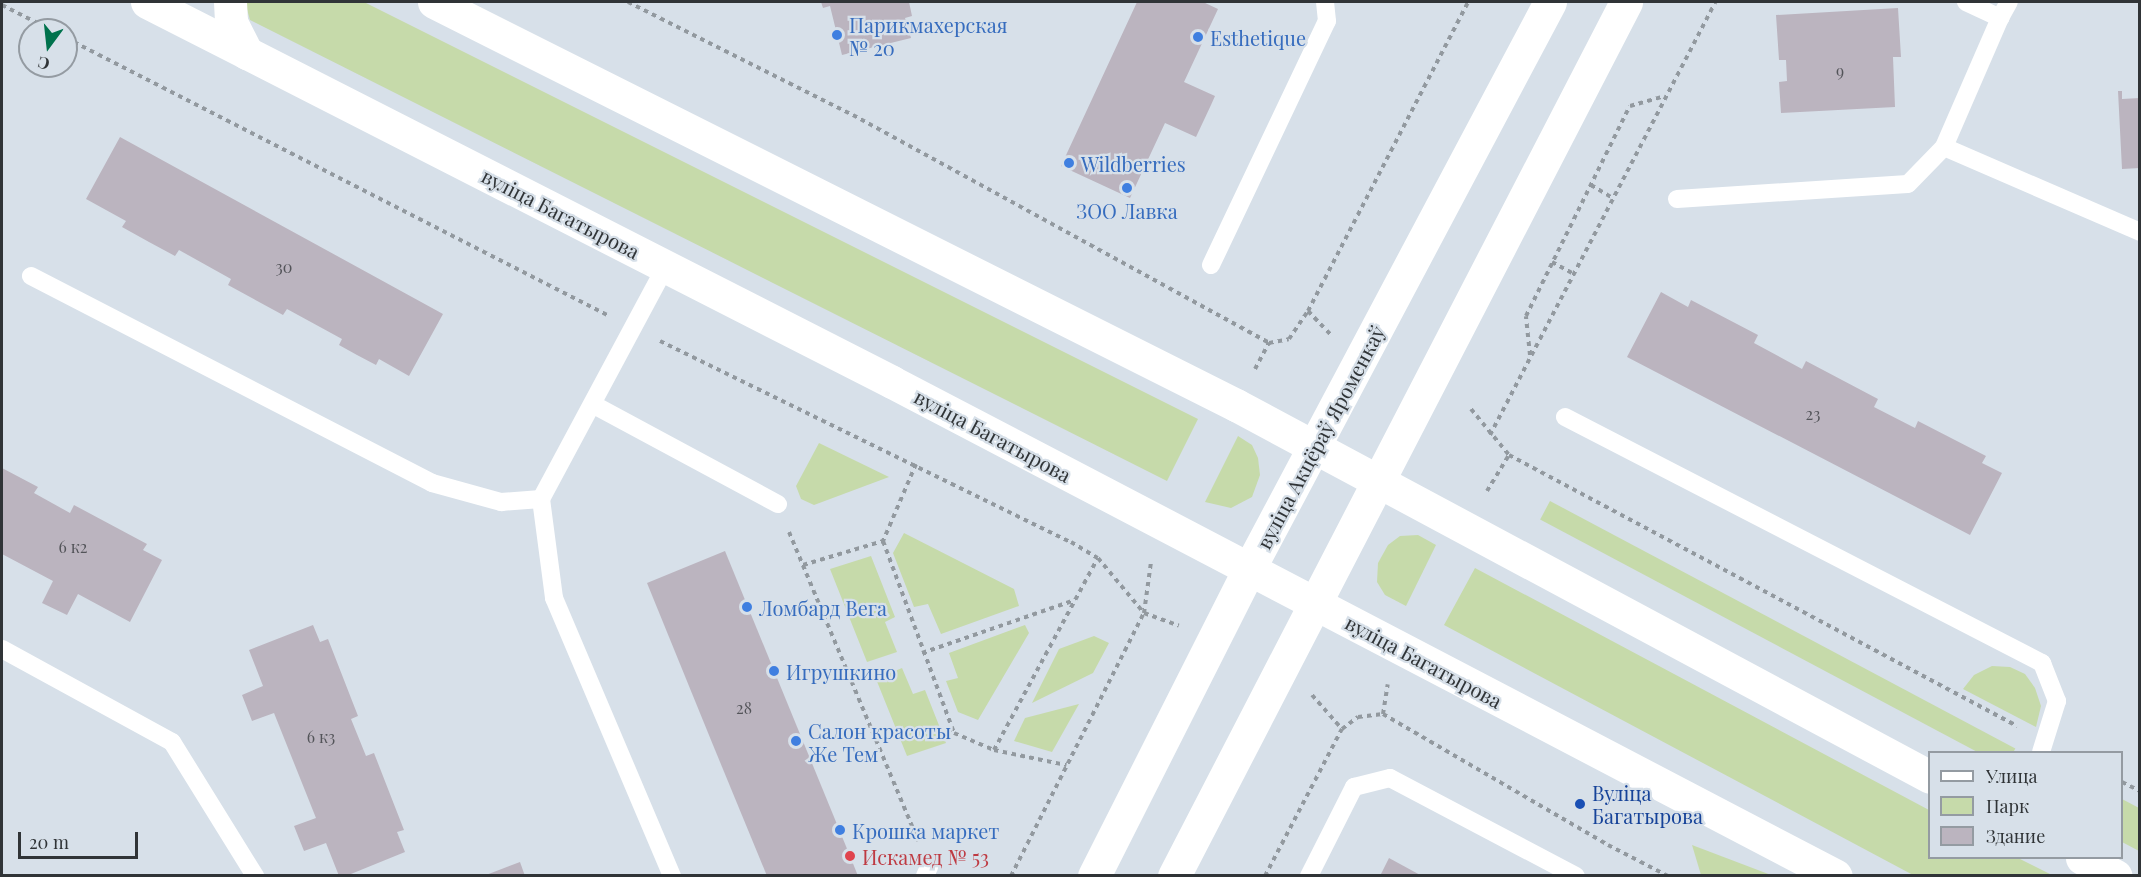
<!DOCTYPE html>
<html>
<head>
<meta charset="utf-8">
<style>
	body { margin:0 }
	#map { position:relative; width:2141px; height:877px; overflow:hidden; background:#d7e0e9; font-family:"Playfair Display",serif }
	div>[style] { position:absolute }
	.green>* { inset:0; background:#c6daaa; transform-origin:0 0 }
	.building>* { inset:0; background:#bbb4bf }
	.path>* { height:4px; margin-top:-2px; transform-origin:0; background:repeating-linear-gradient(90deg,#92999f 0 4.5px,transparent 0 9px) }
	.service>* { height:18px; margin:-9px; padding:0 9px; transform-origin:9px; border-radius:9px; background:#fff }
	.tertiary>* { height:33px; margin:-16.5px; padding:0 16.5px; transform-origin:16.5px; border-radius:16.5px; background:#fff }
	.dots>* { width:16px; height:16px; translate:-50% -50%; box-sizing:border-box; border:3px solid #d7e0e9; border-radius:50% }
	span { translate:-50% -50%; white-space:nowrap; text-align:center; line-height:1.15; -webkit-text-stroke:4.5px #d7e0e9; paint-order:stroke }
	.number-label { font-size:16px; color:#535459 }
	.number-label span { -webkit-text-stroke-width:0 }
	.shop-label { font-size:20px; color:#366cbe }
	.left { translate:0 -50%; text-align:left }
	.street-label { font-size:20px; color:#303437 }
	.transit-label { font-size:20px; color:#164399 }
	.health-label { font-size:20px; color:#be3a42 }
	.frame { position:absolute; inset:0; border:3px solid #303437; pointer-events:none }
	.legend { position:absolute; left:1928px; top:751px; width:195px; height:108px; box-sizing:border-box; background:#d7e0e9; border:2px solid #949ba2; margin:0; padding:8px 10px; list-style:none; font-size:18px; color:#303437 }
	.legend li { display:flex; align-items:center; gap:12px; height:30px }
	.legend b { width:30px; border:2px solid #949ba2 }
	.north { position:absolute; left:18px; top:18px; width:60px; height:60px; box-sizing:border-box; background:#d7e0e9; border:2px solid #949ba2; border-radius:50%; rotate:195deg; font-size:16px; font-weight:700; line-height:24px; text-align:center; color:#303437 }
	.north::after { content:''; display:block; margin:auto; width:21px; height:27px; background:#00724d; clip-path:polygon(50% 0,100% 100%,50% 72%,0 100%) }
	.scale { position:absolute; left:18px; top:832px; width:120px; height:27px; box-sizing:border-box; border:3px solid #303437; border-top:0; padding-left:8px; font-size:18px; line-height:21px; white-space:nowrap; color:#303437; -webkit-text-stroke:4px #d7e0e9; paint-order:stroke }
</style>
</head>
<body>
<div id="map">
	<div class="green">
		<i style="clip-path:polygon(245px 2px,364px 2px,1198px 419px,1167px 481px,250px 20px)"></i>
		<i style="clip-path:polygon(1238px 436px,1252px 445px,1258px 458px,1260px 475px,1252px 497px,1231px 508px,1205px 502px)"></i>
		<i style="clip-path:polygon(819px 443px,889px 477px,814px 505px,801px 499px,796px 486px)"></i>
		<i style="left:1550px;top:501px;width:527px;height:21px;rotate:28deg"></i>
		<i style="clip-path:polygon(904px 533px,1014px 589px,1019px 606px,941px 634px,928px 604px,914px 607px,893px 553px)"></i>
		<i style="clip-path:polygon(1418px 535px,1436px 545px,1406px 606px,1385px 595px,1377px 582px,1378px 563px,1388px 545px,1400px 536px)"></i>
		<i style="clip-path:polygon(871px 556px,895px 617px,885px 622px,897px 652px,867px 662px,830px 569px)"></i>
		<i style="clip-path:polygon(1475px 568px,1929px 810px,1930px 858px,2018px 858px,2052px 875px,1913px 875px,1444px 625px)"></i>
		<i style="clip-path:polygon(1025px 625px,1029px 633px,978px 720px,958px 712px,946px 681px,958px 678px,949px 653px)"></i>
		<i style="clip-path:polygon(1094px 636px,1109px 643px,1093px 673px,1032px 703px,1059px 649px)"></i>
		<i style="clip-path:polygon(1992px 666px,2010px 667px,2025px 674px,2035px 688px,2041px 706px,2036px 727px,1963px 689px,1974px 675px)"></i>
		<i style="clip-path:polygon(902px 668px,913px 694px,925px 690px,946px 743px,907px 756px,876px 679px)"></i>
		<i style="clip-path:polygon(1079px 704px,1052px 752px,1014px 741px,1025px 718px)"></i>
		<i style="clip-path:polygon(2122px 799px,2139px 808px,2139px 851px,2122px 842px)"></i>
		<i style="clip-path:polygon(1692px 845px,1771px 875px,1701px 875px)"></i>
	</div>
	<div class="building">
		<i style="clip-path:polygon(821px 2px,909px 2px,912px 16px,905px 18px,911px 38px,842px 55px,830px 6px,823px 8px)"></i>
		<i style="clip-path:polygon(1137px 2px,1203px 2px,1218px 9px,1184px 82px,1215px 96px,1211px 105px,1196px 137px,1165px 123px,1130px 198px,1061px 166px)"></i>
		<i style="clip-path:polygon(1898px 8px,1901px 57px,1893px 57px,1895px 107px,1781px 113px,1779px 82px,1787px 81px,1786px 60px,1779px 60px,1776px 15px)"></i>
		<i style="clip-path:polygon(2118px 91px,2122px 91px,2122px 99px,2140px 98px,2140px 168px,2122px 169px)"></i>
		<i style="clip-path:polygon(120px 137px,443px 314px,409px 376px,379px 359px,376px 365px,357px 355px,339px 345px,342px 339px,287px 309px,283px 315px,228px 285px,231px 279px,179px 250px,175px 256px,149px 242px,122px 227px,126px 221px,86px 199px)"></i>
		<i style="clip-path:polygon(1661px 292px,1688px 307px,1691px 300px,1758px 335px,1754px 343px,1802px 369px,1806px 361px,1878px 399px,1874px 407px,1915px 428px,1918px 421px,1986px 456px,1982px 463px,2002px 473px,1970px 535px,1627px 357px)"></i>
		<i style="clip-path:polygon(2px 468px,38px 487px,34px 493px,70px 513px,74px 505px,147px 544px,143px 550px,162px 560px,130px 622px,78px 594px,67px 615px,42px 603px,53px 581px,2px 554px)"></i>
		<i style="clip-path:polygon(725px 551px,850px 856px,858px 876px,767px 876px,713px 745px,647px 583px)"></i>
		<i style="clip-path:polygon(313px 625px,320px 642px,328px 639px,358px 716px,351px 719px,366px 756px,374px 753px,404px 830px,397px 832px,405px 852px,346px 876px,339px 876px,326px 843px,304px 851px,294px 826px,316px 818px,274px 713px,252px 721px,242px 695px,263px 686px,249px 650px)"></i>
		<i style="clip-path:polygon(1389px 858px,1422px 876px,1380px 876px)"></i>
		<i style="clip-path:polygon(520px 862px,525px 876px,486px 876px,486px 875px)"></i>
	</div>
	<div class="path">
		<i style="left:628px;top:2px;width:252px;rotate:26.7deg"></i>
		<i style="left:853px;top:115px;width:474px;rotate:28.7deg"></i>
		<i style="left:1269px;top:343px;width:20px;rotate:-11deg"></i>
		<i style="left:1289px;top:339px;width:34px;rotate:-56deg"></i>
		<i style="left:1308px;top:311px;width:32px;rotate:46deg"></i>
		<i style="left:2px;top:5px;width:55px;rotate:27deg"></i>
		<i style="left:66px;top:38px;width:608px;rotate:27.11deg"></i>
		<i style="left:1591px;top:185px;width:26px;rotate:31deg"></i>
		<i style="left:1552px;top:262px;width:25px;rotate:29deg"></i>
		<i style="left:1308px;top:311px;width:348px;rotate:-62.6deg"></i>
		<i style="left:660px;top:341px;width:458px;rotate:26.1deg"></i>
		<i style="left:1071px;top:542px;width:31px;rotate:31deg"></i>
		<i style="left:1098px;top:558px;width:72px;rotate:50.1deg"></i>
		<i style="left:1144px;top:613px;width:37px;rotate:20deg"></i>
		<i style="left:1530px;top:355px;width:39px;rotate:-96deg"></i>
		<i style="left:1526px;top:316px;width:234px;rotate:-63.7deg"></i>
		<i style="left:1630px;top:106px;width:36px;rotate:-16deg"></i>
		<i style="left:1255px;top:369px;width:30px;rotate:-62deg"></i>
		<i style="left:1471px;top:409px;width:60px;rotate:50.4deg"></i>
		<i style="left:1509px;top:455px;width:576px;rotate:28.08deg"></i>
		<i style="left:1490px;top:435px;width:488px;rotate:-62.5deg"></i>
		<i style="left:916px;top:464px;width:84px;rotate:113.2deg"></i>
		<i style="left:883px;top:541px;width:205px;rotate:69.7deg"></i>
		<i style="left:954px;top:733px;width:43px;rotate:23deg"></i>
		<i style="left:994px;top:750px;width:74px;rotate:11.8deg"></i>
		<i style="left:1487px;top:491px;width:42px;rotate:-58.6deg"></i>
		<i style="left:789px;top:532px;width:335px;rotate:67.3deg"></i>
		<i style="left:803px;top:565px;width:84px;rotate:-16.7deg"></i>
		<i style="left:922px;top:653px;width:162px;rotate:-19.1deg"></i>
		<i style="left:1312px;top:695px;width:45px;rotate:48.6deg"></i>
		<i style="left:1383px;top:714px;width:30px;rotate:-81deg"></i>
		<i style="left:994px;top:750px;width:218px;rotate:-61.6deg"></i>
		<i style="left:2122px;top:782px;width:20px;rotate:27deg"></i>
		<i style="left:1011px;top:876px;width:295px;rotate:-63.2deg"></i>
		<i style="left:1144px;top:613px;width:51px;rotate:-82.2deg"></i>
		<i style="left:1265px;top:876px;width:166px;rotate:-62.4deg"></i>
		<i style="left:1342px;top:729px;width:20px;rotate:-37deg"></i>
		<i style="left:1358px;top:717px;width:25px;rotate:-7deg"></i>
		<i style="left:1383px;top:714px;width:260px;rotate:30.2deg"></i>
		<i style="left:1608px;top:845px;width:68px;rotate:27.3deg"></i>
	</div>
	<div class="service">
		<i style="left:1966px;top:2px;width:38px;rotate:25deg"></i>
		<i style="left:2000px;top:18px;width:18px;rotate:-61deg"></i>
		<i style="left:2000px;top:18px;width:141px;rotate:113.5deg"></i>
		<i style="left:1944px;top:147px;width:214px;rotate:23.4deg"></i>
		<i style="left:1677px;top:199px;width:231px;rotate:-3.7deg"></i>
		<i style="left:1908px;top:184px;width:52px;rotate:-45.8deg"></i>
		<i style="left:1211px;top:265px;width:270px;rotate:-64.6deg"></i>
		<i style="left:1327px;top:21px;width:19px;rotate:-96deg"></i>
		<i style="left:31px;top:276px;width:451px;rotate:27.3deg"></i>
		<i style="left:432px;top:483px;width:72px;rotate:15.4deg"></i>
		<i style="left:501px;top:502px;width:40px;rotate:-4.3deg"></i>
		<i style="left:541px;top:499px;width:264px;rotate:-61.8deg"></i>
		<i style="left:594px;top:405px;width:209px;rotate:28.3deg"></i>
		<i style="left:1565px;top:417px;width:537px;rotate:27.28deg"></i>
		<i style="left:2042px;top:663px;width:41px;rotate:68.5deg"></i>
		<i style="left:2057px;top:701px;width:53px;rotate:107.4deg"></i>
		<i style="left:541px;top:499px;width:100px;rotate:82.5deg"></i>
		<i style="left:554px;top:598px;width:302px;rotate:67deg"></i>
		<i style="left:2px;top:649px;width:194px;rotate:28.7deg"></i>
		<i style="left:172px;top:742px;width:158px;rotate:58.2deg"></i>
		<i style="left:925px;top:876px;width:10px;rotate:-66deg"></i>
		<i style="left:1309px;top:876px;width:100px;rotate:-63.2deg"></i>
		<i style="left:1354px;top:787px;width:37px;rotate:-14deg"></i>
		<i style="left:1390px;top:778px;width:210px;rotate:27.8deg"></i>
	</div>
	<div class="tertiary">
		<i style="left:147px;top:2px;width:836px;rotate:27.02deg"></i>
		<i style="left:892px;top:382px;width:1065px;rotate:27.62deg"></i>
		<i style="left:230px;top:2px;width:20px;rotate:87deg"></i>
		<i style="left:231px;top:22px;width:35px;rotate:63deg"></i>
		<i style="left:434px;top:2px;width:898px;rotate:26.68deg"></i>
		<i style="left:1236px;top:405px;width:787px;rotate:28.19deg"></i>
		<i style="left:2082px;top:858px;width:38px;rotate:28deg"></i>
		<i style="left:1094px;top:876px;width:344px;rotate:-63.2deg"></i>
		<i style="left:1249px;top:569px;width:642px;rotate:-62.04deg"></i>
		<i style="left:1174px;top:876px;width:984px;rotate:-62.65deg"></i>
	</div>
	<div class="dots">
		<i style="left:837px;top:35px;background:#3f7fe0"></i>
		<i style="left:1198px;top:37px;background:#3f7fe0"></i>
		<i style="left:1069px;top:163px;background:#3f7fe0"></i>
		<i style="left:1127px;top:188px;background:#3f7fe0"></i>
		<i style="left:747px;top:607px;background:#3f7fe0"></i>
		<i style="left:774px;top:671px;background:#3f7fe0"></i>
		<i style="left:796px;top:741px;background:#3f7fe0"></i>
		<i style="left:1580px;top:804px;background:#1a4fb4"></i>
		<i style="left:840px;top:830px;background:#3f7fe0"></i>
		<i style="left:850px;top:856px;background:#e0444e"></i>
	</div>
	<div class="number-label">
		<span style="left:1840px;top:71px">9</span>
		<span style="left:284px;top:267px">30</span>
		<span style="left:1813px;top:414px">23</span>
		<span style="left:73px;top:547px">6 к2</span>
		<span style="left:744px;top:708px">28</span>
		<span style="left:321px;top:737px">6 к3</span>
	</div>
	<div class="shop-label">
		<span class="left" style="left:849px;top:36px">Парикмахерская<br>№ 20</span>
		<span class="left" style="left:1210px;top:37px">Esthetique</span>
		<span class="left" style="left:1081px;top:163px">Wildberries</span>
		<span style="left:1127px;top:210px">ЗОО Лавка</span>
		<span class="left" style="left:759px;top:607px">Ломбард Вега</span>
		<span class="left" style="left:786px;top:671px">Игрушкино</span>
		<span class="left" style="left:808px;top:742px">Салон красоты<br>Же Тем</span>
		<span class="left" style="left:852px;top:830px">Крошка маркет</span>
	</div>
	<div class="street-label">
		<span style="left:561px;top:213px;rotate:27deg">вуліца Багатырова</span>
		<span style="left:993px;top:435px;rotate:28deg">вуліца Багатырова</span>
		<span style="left:1320px;top:437px;rotate:-62deg">вуліца Акцёраў Яроменкаў</span>
		<span style="left:1424px;top:661px;rotate:28deg">вуліца Багатырова</span>
	</div>
	<div class="transit-label">
		<span class="left" style="left:1592px;top:804px">Вуліца<br>Багатырова</span>
	</div>
	<div class="health-label">
		<span class="left" style="left:862px;top:856px">Искамед № 53</span>
	</div>
	<div class="frame"></div>
	<ul class="legend">
	<li><b style="height:8px;background:#fff"></b>Улица</li>
	<li><b style="height:16px;background:#c6daaa"></b>Парк</li>
	<li><b style="height:16px;background:#bbb4bf"></b>Здание</li>
	</ul>
	<div class="north">С</div>
	<div class="scale">20 m</div>
</div>
</body>
</html>
